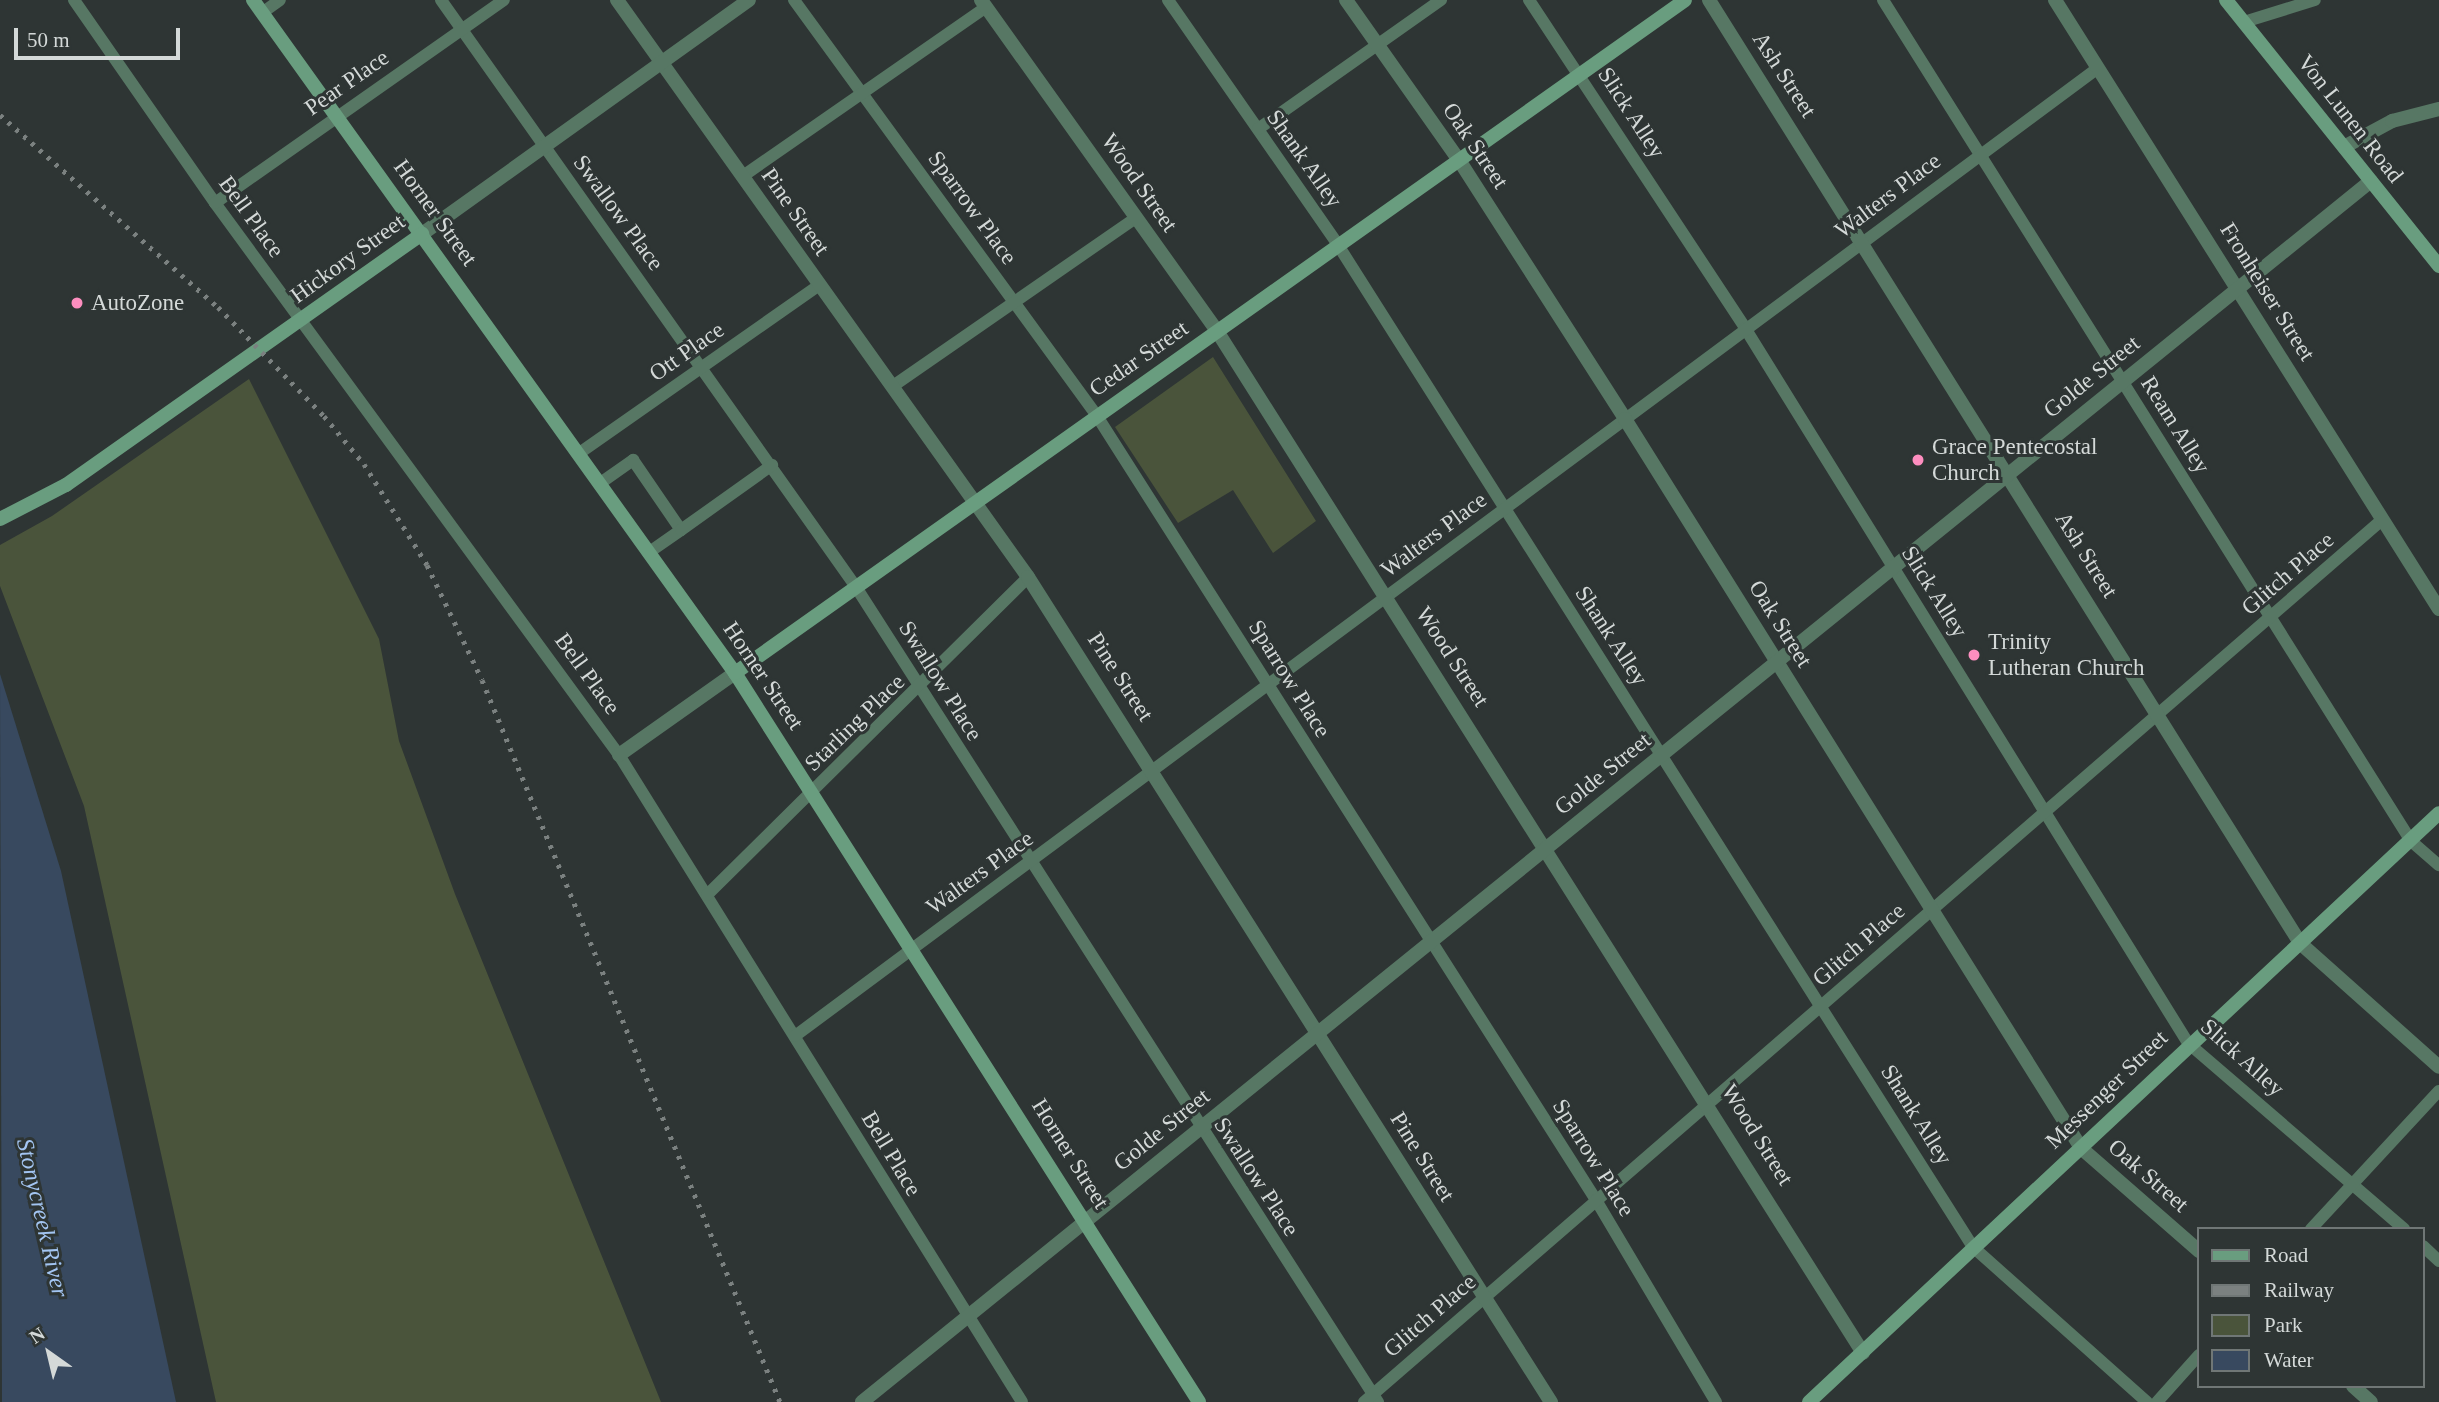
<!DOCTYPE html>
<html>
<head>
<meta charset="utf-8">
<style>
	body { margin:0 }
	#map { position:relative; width:2439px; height:1402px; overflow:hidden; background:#2e3534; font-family:"Times New Roman",serif }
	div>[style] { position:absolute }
	.green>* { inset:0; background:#4a543b }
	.water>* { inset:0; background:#38495f }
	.lane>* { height:12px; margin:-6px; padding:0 6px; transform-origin:6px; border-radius:6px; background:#577764 }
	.street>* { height:14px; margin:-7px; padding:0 7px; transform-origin:7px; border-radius:7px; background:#577764 }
	.secondary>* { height:14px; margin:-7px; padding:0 7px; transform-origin:7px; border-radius:7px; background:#699d7f }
	.rail>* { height:5px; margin-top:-2.5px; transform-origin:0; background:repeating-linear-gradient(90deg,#7b8180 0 3.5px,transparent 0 10.5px) }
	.dots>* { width:19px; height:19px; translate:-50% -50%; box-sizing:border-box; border:4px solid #2e3534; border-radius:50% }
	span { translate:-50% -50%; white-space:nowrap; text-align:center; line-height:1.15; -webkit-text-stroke:6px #2e3534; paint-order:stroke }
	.street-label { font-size:23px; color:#d4d9d8 }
	.poi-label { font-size:23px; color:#d4d9d8 }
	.left { translate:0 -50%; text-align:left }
	.water-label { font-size:24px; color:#a3c5f2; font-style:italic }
	.legend { position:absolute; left:2197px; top:1227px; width:228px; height:161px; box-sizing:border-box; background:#2e3534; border:2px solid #707776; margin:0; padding:9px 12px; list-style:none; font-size:21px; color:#d4d9d8 }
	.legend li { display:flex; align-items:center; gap:14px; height:35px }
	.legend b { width:35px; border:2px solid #707776 }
	.north { position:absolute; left:14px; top:1318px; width:70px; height:70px; -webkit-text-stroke:5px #2e3534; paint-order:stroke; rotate:326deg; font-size:19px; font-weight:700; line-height:28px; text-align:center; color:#d4d9d8 }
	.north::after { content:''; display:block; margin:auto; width:24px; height:32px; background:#d4d9d8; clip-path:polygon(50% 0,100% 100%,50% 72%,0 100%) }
	.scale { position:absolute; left:14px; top:28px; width:166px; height:32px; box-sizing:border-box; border:4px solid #d4d9d8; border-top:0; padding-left:9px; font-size:21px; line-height:24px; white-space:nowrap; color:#d4d9d8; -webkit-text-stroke:5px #2e3534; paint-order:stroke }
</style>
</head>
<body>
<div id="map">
	<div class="green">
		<i style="clip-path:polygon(1213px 357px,1316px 521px,1273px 553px,1233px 490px,1178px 523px,1115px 427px)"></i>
		<i style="clip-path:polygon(249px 379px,379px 639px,399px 741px,455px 894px,661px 1402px,216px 1402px,84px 806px,0 586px,0 545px,52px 516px)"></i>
	</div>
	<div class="water">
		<i style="clip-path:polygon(0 674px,61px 871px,176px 1402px,2px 1402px)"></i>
	</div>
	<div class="lane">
		<i style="left:74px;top:0;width:247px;rotate:55.2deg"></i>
		<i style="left:215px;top:203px;width:684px;rotate:53.8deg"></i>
		<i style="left:619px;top:755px;width:762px;rotate:58.08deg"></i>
		<i style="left:441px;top:0;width:719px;rotate:54.74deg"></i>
		<i style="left:856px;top:587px;width:968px;rotate:57.36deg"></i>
		<i style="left:794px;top:0;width:515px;rotate:53.93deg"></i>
		<i style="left:1097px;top:416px;width:929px;rotate:57.52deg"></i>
		<i style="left:1596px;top:1200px;width:235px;rotate:59.3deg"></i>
		<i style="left:1168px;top:0;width:298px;rotate:55.2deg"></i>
		<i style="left:1338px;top:245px;width:1186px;rotate:57.64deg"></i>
		<i style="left:1973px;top:1247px;width:233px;rotate:41.7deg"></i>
		<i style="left:1529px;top:0;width:393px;rotate:56.6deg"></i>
		<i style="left:1745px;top:328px;width:841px;rotate:58.22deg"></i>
		<i style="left:2188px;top:1043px;width:285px;rotate:40.7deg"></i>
		<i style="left:1883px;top:0;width:993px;rotate:57.88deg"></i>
		<i style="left:2411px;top:841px;width:37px;rotate:41deg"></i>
		<i style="left:262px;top:13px;width:22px;rotate:-36deg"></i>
		<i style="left:2244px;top:22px;width:74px;rotate:-17.2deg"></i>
		<i style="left:1258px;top:129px;width:224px;rotate:-35.2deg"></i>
		<i style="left:743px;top:176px;width:296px;rotate:-34.8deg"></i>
		<i style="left:215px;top:203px;width:353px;rotate:-35.1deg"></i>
		<i style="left:893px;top:386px;width:295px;rotate:-34.7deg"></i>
		<i style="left:578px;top:454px;width:294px;rotate:-35deg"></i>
		<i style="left:599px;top:484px;width:42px;rotate:-35.2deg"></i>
		<i style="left:633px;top:460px;width:85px;rotate:55.6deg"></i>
		<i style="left:681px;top:530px;width:40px;rotate:145.1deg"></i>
		<i style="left:681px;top:530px;width:112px;rotate:-35.5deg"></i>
		<i style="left:707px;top:895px;width:452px;rotate:-44.7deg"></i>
		<i style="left:795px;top:1036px;width:1623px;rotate:-36.61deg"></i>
		<i style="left:2311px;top:1229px;width:188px;rotate:-47.2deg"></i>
		<i style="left:2423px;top:1246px;width:22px;rotate:43deg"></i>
		<i style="left:1364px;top:1402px;width:1347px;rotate:-40.91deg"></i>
		<i style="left:2157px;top:1402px;width:63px;rotate:-48.2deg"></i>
	</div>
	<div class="street">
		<i style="left:617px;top:0;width:708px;rotate:54.54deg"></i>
		<i style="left:1028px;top:577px;width:977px;rotate:57.63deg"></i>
		<i style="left:981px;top:0;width:407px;rotate:54.5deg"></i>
		<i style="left:1217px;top:331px;width:1209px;rotate:57.7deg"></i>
		<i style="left:1346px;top:0;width:196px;rotate:54.8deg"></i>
		<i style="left:1459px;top:160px;width:308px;rotate:57.3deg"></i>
		<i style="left:1625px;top:419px;width:860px;rotate:57.97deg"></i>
		<i style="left:2081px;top:1148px;width:157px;rotate:41.1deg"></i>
		<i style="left:1709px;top:0;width:1113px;rotate:57.92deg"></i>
		<i style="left:2300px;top:943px;width:186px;rotate:41.7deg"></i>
		<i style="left:2055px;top:0;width:720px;rotate:57.77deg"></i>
		<i style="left:2344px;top:147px;width:55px;rotate:-28.4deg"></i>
		<i style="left:2392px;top:121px;width:49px;rotate:-14.3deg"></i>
		<i style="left:422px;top:234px;width:402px;rotate:-35.6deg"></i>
		<i style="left:619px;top:755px;width:142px;rotate:-35.3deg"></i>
		<i style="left:2353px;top:1386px;width:24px;rotate:42deg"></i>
		<i style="left:862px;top:1402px;width:1941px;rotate:-38.98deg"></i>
	</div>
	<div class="secondary">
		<i style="left:253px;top:0;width:828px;rotate:54.39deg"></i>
		<i style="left:735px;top:673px;width:864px;rotate:57.52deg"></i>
		<i style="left:2226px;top:0;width:341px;rotate:51.3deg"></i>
		<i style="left:0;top:519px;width:74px;rotate:-27.3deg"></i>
		<i style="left:66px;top:485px;width:436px;rotate:-35.2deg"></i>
		<i style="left:735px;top:673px;width:1164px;rotate:-35.31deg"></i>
		<i style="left:1809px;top:1402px;width:862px;rotate:-43.07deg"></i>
	</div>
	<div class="rail">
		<i style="left:0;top:115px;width:290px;rotate:41.4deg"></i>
		<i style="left:218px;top:307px;width:152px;rotate:45.8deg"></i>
		<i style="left:324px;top:416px;width:62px;rotate:50.2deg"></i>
		<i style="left:364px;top:464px;width:119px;rotate:58deg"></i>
		<i style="left:427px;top:565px;width:127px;rotate:64.4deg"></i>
		<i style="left:482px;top:680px;width:781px;rotate:67.57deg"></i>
	</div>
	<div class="dots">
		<i style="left:77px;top:303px;background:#fd8ebf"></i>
		<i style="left:1918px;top:460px;background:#fd8ebf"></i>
		<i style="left:1974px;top:655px;background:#fd8ebf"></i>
	</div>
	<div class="street-label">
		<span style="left:1784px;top:75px;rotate:57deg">Ash Street</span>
		<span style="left:347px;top:83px;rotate:-35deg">Pear Place</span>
		<span style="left:1631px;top:113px;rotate:57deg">Slick Alley</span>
		<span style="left:2350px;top:119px;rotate:52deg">Von Lunen Road</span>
		<span style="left:1475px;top:146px;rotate:56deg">Oak Street</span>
		<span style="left:1304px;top:159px;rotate:55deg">Shank Alley</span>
		<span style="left:1139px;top:183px;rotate:55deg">Wood Street</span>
		<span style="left:1888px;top:196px;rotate:-37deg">Walters Place</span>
		<span style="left:972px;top:208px;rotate:54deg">Sparrow Place</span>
		<span style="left:795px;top:212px;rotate:55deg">Pine Street</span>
		<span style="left:435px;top:213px;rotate:54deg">Horner Street</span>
		<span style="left:618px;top:213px;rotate:54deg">Swallow Place</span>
		<span style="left:251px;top:217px;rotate:54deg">Bell Place</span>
		<span style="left:348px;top:259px;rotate:-36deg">Hickory Street</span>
		<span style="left:2267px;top:292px;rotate:58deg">Fronheiser Street</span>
		<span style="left:687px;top:352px;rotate:-35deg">Ott Place</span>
		<span style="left:1139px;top:359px;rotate:-35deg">Cedar Street</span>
		<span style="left:2092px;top:377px;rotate:-39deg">Golde Street</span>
		<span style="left:2175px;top:425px;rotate:58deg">Ream Alley</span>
		<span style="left:1434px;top:535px;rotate:-37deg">Walters Place</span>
		<span style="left:2086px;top:555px;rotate:58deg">Ash Street</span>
		<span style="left:2288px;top:574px;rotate:-41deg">Glitch Place</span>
		<span style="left:1934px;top:592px;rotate:58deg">Slick Alley</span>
		<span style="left:1780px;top:624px;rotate:58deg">Oak Street</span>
		<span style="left:1611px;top:636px;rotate:57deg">Shank Alley</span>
		<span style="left:1452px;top:657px;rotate:57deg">Wood Street</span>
		<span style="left:587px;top:674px;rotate:54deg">Bell Place</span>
		<span style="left:763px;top:676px;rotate:56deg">Horner Street</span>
		<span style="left:1120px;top:677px;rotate:57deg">Pine Street</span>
		<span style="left:1289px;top:679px;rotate:58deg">Sparrow Place</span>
		<span style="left:940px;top:681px;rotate:58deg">Swallow Place</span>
		<span style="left:855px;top:723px;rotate:-44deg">Starling Place</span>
		<span style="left:1603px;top:774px;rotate:-39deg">Golde Street</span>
		<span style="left:980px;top:873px;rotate:-36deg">Walters Place</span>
		<span style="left:1859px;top:945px;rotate:-41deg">Glitch Place</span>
		<span style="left:2242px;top:1058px;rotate:42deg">Slick Alley</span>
		<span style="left:2107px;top:1090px;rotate:-44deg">Messenger Street</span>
		<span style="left:1916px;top:1115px;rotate:58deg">Shank Alley</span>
		<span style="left:1162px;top:1130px;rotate:-39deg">Golde Street</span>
		<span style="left:1757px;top:1135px;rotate:58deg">Wood Street</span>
		<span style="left:891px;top:1154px;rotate:59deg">Bell Place</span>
		<span style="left:1070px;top:1154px;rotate:58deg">Horner Street</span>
		<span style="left:1422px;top:1157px;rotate:58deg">Pine Street</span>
		<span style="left:1593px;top:1158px;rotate:58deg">Sparrow Place</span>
		<span style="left:2148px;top:1176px;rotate:41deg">Oak Street</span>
		<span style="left:1256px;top:1177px;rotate:57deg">Swallow Place</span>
		<span style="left:1430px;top:1316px;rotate:-41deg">Glitch Place</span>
	</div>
	<div class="poi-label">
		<span class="left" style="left:91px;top:303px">AutoZone</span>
		<span class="left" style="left:1932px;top:460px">Grace Pentecostal<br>Church</span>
		<span class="left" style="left:1988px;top:655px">Trinity<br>Lutheran Church</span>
	</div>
	<div class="water-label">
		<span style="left:42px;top:1218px;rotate:77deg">Stonycreek River</span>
	</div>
	<ul class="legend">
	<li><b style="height:9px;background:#699d7f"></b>Road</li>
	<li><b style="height:9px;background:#7b8180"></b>Railway</li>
	<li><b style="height:19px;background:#4a543b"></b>Park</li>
	<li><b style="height:19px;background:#38495f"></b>Water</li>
	</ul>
	<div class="north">N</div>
	<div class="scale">50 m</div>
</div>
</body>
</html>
